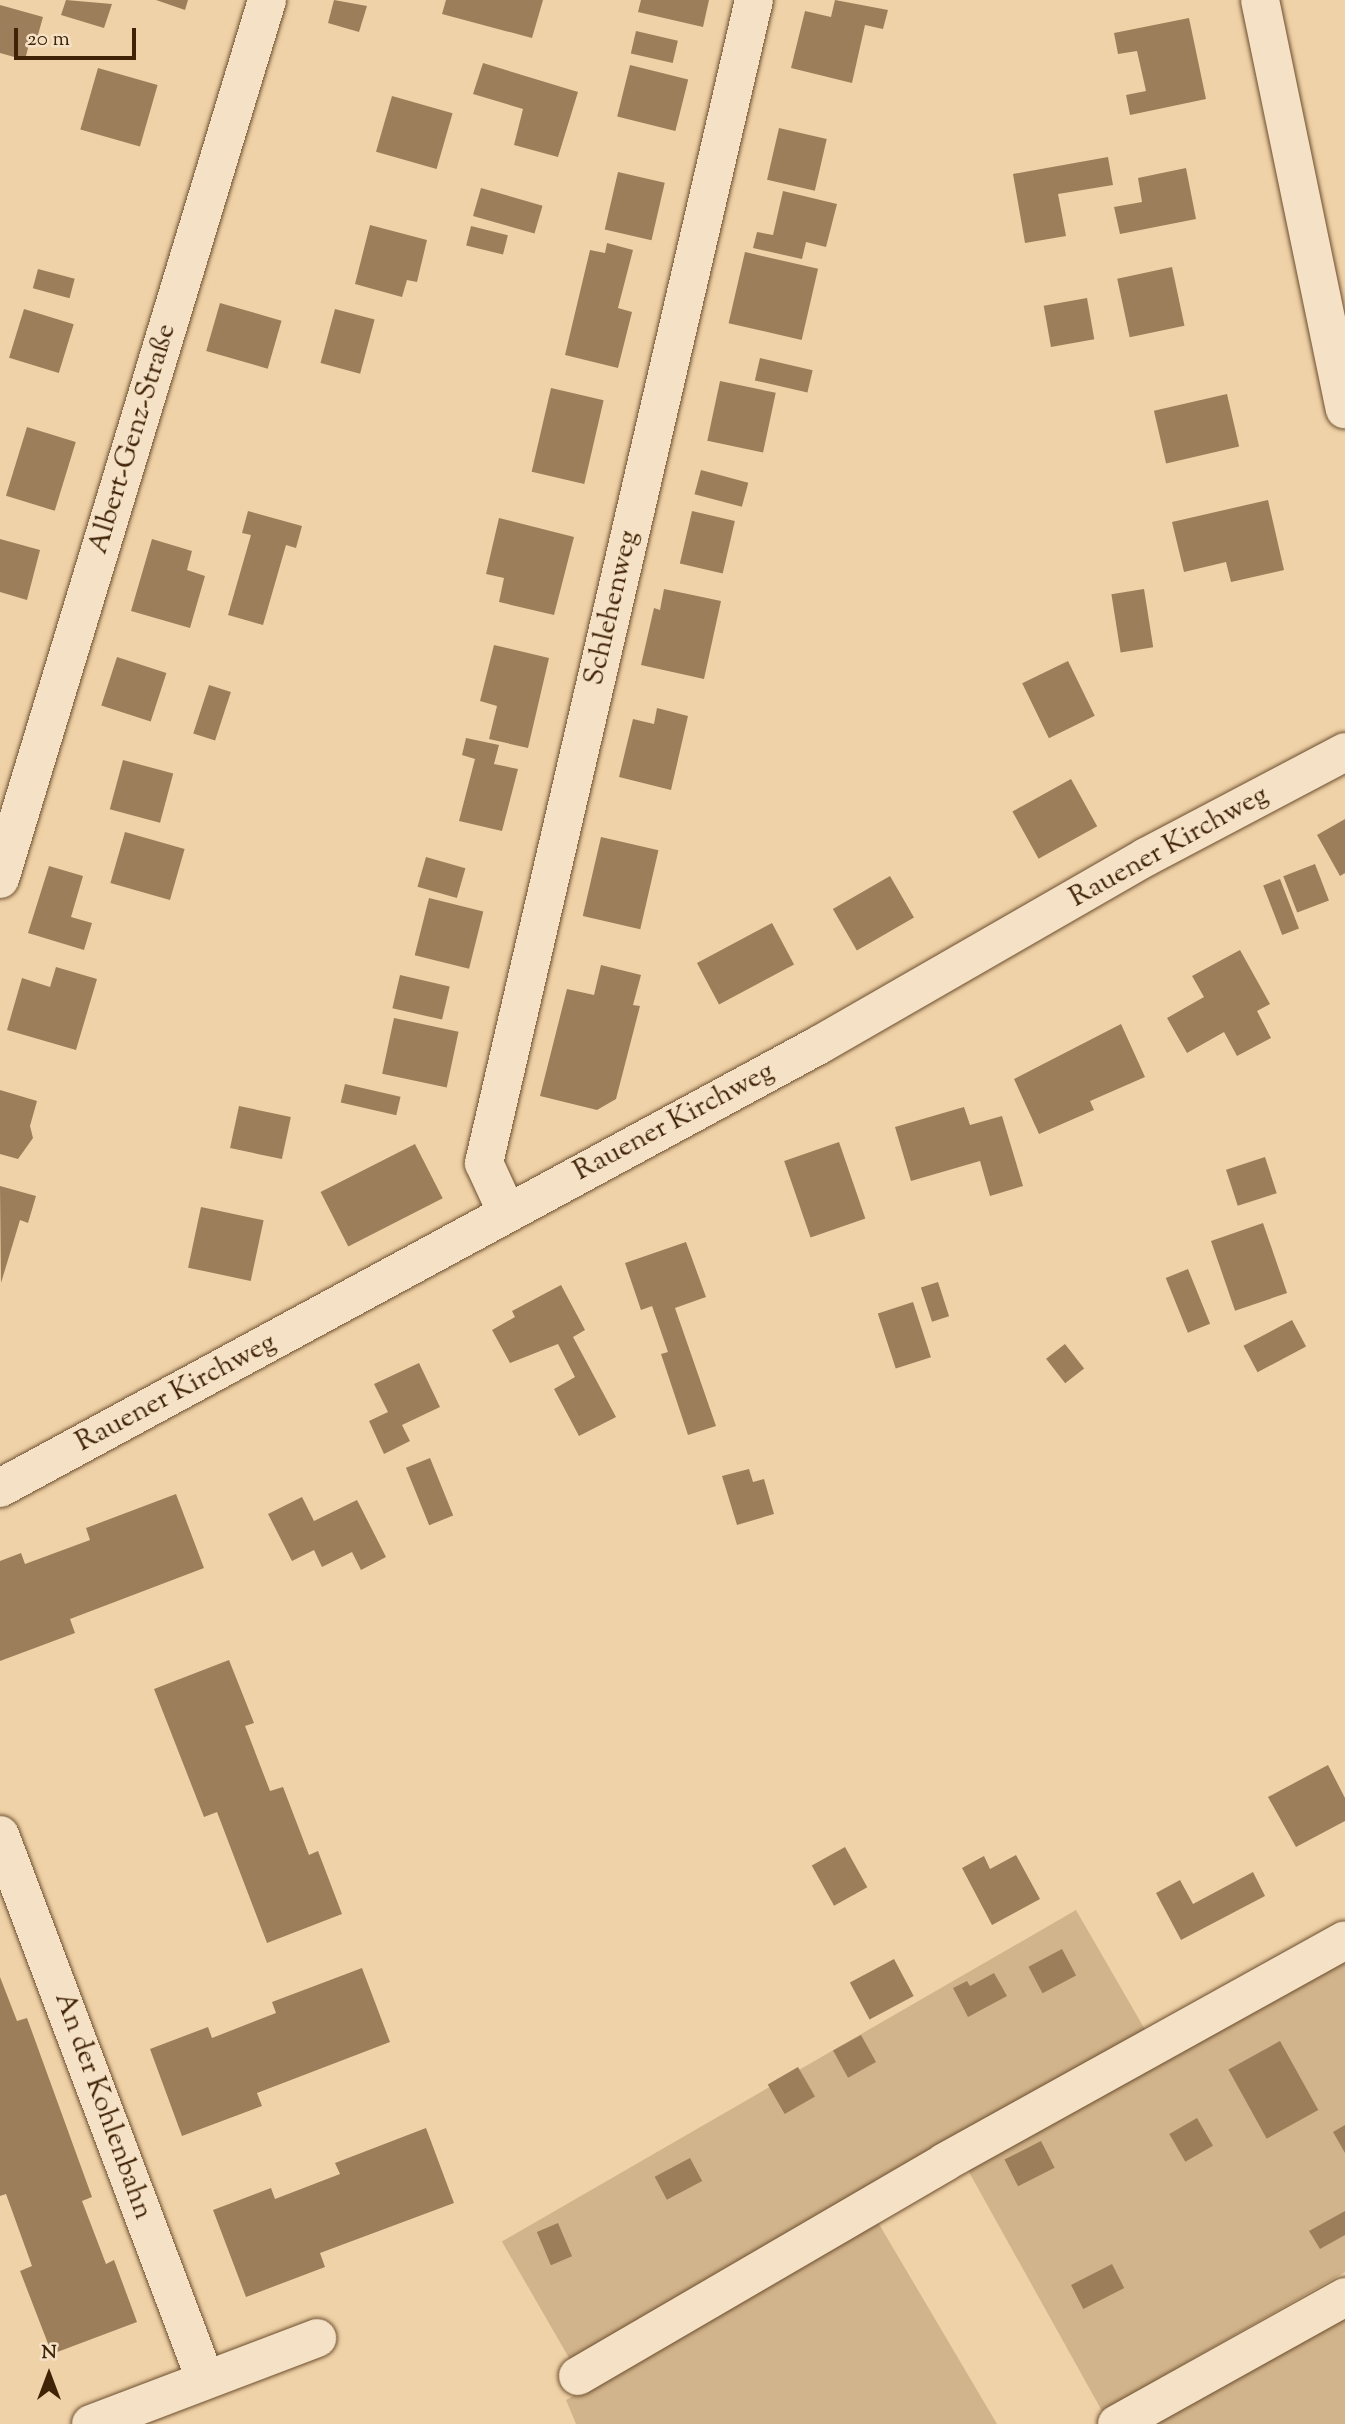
<!DOCTYPE html>
<html>
<head>
<meta charset="utf-8">
<style>
	body { margin:0 }
	#map { position:relative; width:1345px; height:2424px; overflow:hidden; background:#f0d2a8; font-family:"Sorts Mill Goudy",serif }
	div>[style] { position:absolute }
	.green>* { inset:0; background:#d2b48c; transform-origin:0 0 }
	.building>* { inset:0; background:#9c7e5a; transform-origin:0 0 }
	.roads { filter:drop-shadow(0 0 2px #6c4f2e) drop-shadow(0 0 2px #6c4f2e) }
	.minor>* { height:38px; margin:-19px; padding:0 19px; transform-origin:19px; border-radius:19px; background:#f5e2c6 }
	span { translate:-50% -50%; white-space:nowrap; text-align:center; line-height:1.15; -webkit-text-stroke:5px #f5e2c6; paint-order:stroke }
	.street-label { font-size:28px; color:#402306 }
	.north { position:absolute; left:14px; top:2340px; width:70px; height:70px; -webkit-text-stroke:5px #f5e2c6; paint-order:stroke; rotate:0deg; font-size:19px; font-weight:700; line-height:28px; text-align:center; color:#402306 }
	.north::after { content:''; display:block; margin:auto; width:24px; height:32px; background:#402306; clip-path:polygon(50% 0,100% 100%,50% 72%,0 100%) }
	.scale { position:absolute; left:14px; top:28px; width:122px; height:32px; box-sizing:border-box; border:4px solid #402306; border-top:0; padding-left:9px; font-size:21px; line-height:24px; white-space:nowrap; color:#402306; -webkit-text-stroke:5px #f5e2c6; paint-order:stroke }
</style>
</head>
<body>
<div id="map">
	<div class="green">
		<i style="left:1076px;top:1910px;width:144px;height:663px;rotate:60deg"></i>
		<i style="clip-path:polygon(1345px 1951px,1345px 2272px,1102px 2411px,965px 2165px)"></i>
		<i style="clip-path:polygon(876px 2219px,997px 2424px,576px 2424px,566px 2400px)"></i>
		<i style="clip-path:polygon(1345px 2316px,1345px 2424px,1152px 2424px)"></i>
	</div>
	<div class="building">
		<i style="clip-path:polygon(66px 0,112px 4px,104px 28px,61px 15px)"></i>
		<i style="clip-path:polygon(156px 0,188px 0,185px 10px)"></i>
		<i style="clip-path:polygon(334px 0,367px 6px,359px 32px,328px 23px)"></i>
		<i style="clip-path:polygon(446px 0,543px 0,532px 38px,442px 14px)"></i>
		<i style="clip-path:polygon(641px 0,709px 0,703px 27px,638px 12px)"></i>
		<i style="clip-path:polygon(835px 0,888px 10px,883px 29px,865px 25px,852px 83px,791px 68px,805px 11px,831px 17px)"></i>
		<i style="clip-path:polygon(0 5px,43px 17px,36px 42px,30px 40px,25px 60px,0 53px)"></i>
		<i style="clip-path:polygon(1189px 18px,1206px 99px,1130px 115px,1126px 95px,1146px 91px,1137px 51px,1118px 54px,1114px 33px)"></i>
		<i style="left:636px;top:31px;width:43px;height:23px;rotate:13deg"></i>
		<i style="clip-path:polygon(483px 63px,578px 92px,558px 157px,514px 145px,523px 109px,473px 94px)"></i>
		<i style="left:630px;top:65px;width:60px;height:53px;rotate:14deg"></i>
		<i style="left:98px;top:68px;width:62px;height:64px;rotate:16deg"></i>
		<i style="left:392px;top:96px;width:63px;height:58px;rotate:16deg"></i>
		<i style="left:779px;top:128px;width:49px;height:53px;rotate:13deg"></i>
		<i style="clip-path:polygon(1108px 157px,1113px 185px,1058px 194px,1066px 236px,1025px 243px,1013px 174px)"></i>
		<i style="clip-path:polygon(1186px 168px,1196px 219px,1120px 234px,1114px 207px,1142px 202px,1138px 178px)"></i>
		<i style="left:618px;top:172px;width:48px;height:59px;rotate:13deg"></i>
		<i style="left:481px;top:188px;width:64px;height:29px;rotate:16deg"></i>
		<i style="clip-path:polygon(783px 191px,837px 204px,826px 247px,806px 242px,802px 259px,753px 248px,757px 232px,773px 235px)"></i>
		<i style="clip-path:polygon(370px 225px,427px 240px,417px 282px,407px 280px,402px 297px,355px 284px)"></i>
		<i style="left:471px;top:226px;width:38px;height:20px;rotate:14deg"></i>
		<i style="clip-path:polygon(607px 243px,633px 250px,618px 308px,632px 312px,618px 368px,565px 355px,590px 250px,605px 253px)"></i>
		<i style="left:745px;top:252px;width:75px;height:73px;rotate:13deg"></i>
		<i style="left:1172px;top:267px;width:60px;height:56px;rotate:78deg"></i>
		<i style="left:38px;top:269px;width:38px;height:20px;rotate:15deg"></i>
		<i style="left:1087px;top:298px;width:42px;height:44px;rotate:80deg"></i>
		<i style="left:220px;top:303px;width:64px;height:50px;rotate:16deg"></i>
		<i style="left:24px;top:309px;width:52px;height:51px;rotate:17deg"></i>
		<i style="left:335px;top:309px;width:41px;height:56px;rotate:15deg"></i>
		<i style="left:760px;top:358px;width:54px;height:23px;rotate:13deg"></i>
		<i style="left:720px;top:381px;width:57px;height:61px;rotate:12deg"></i>
		<i style="left:551px;top:388px;width:54px;height:86px;rotate:13deg"></i>
		<i style="left:1227px;top:394px;width:54px;height:75px;rotate:77deg"></i>
		<i style="left:27px;top:427px;width:51px;height:72px;rotate:17deg"></i>
		<i style="left:701px;top:470px;width:49px;height:25px;rotate:15deg"></i>
		<i style="clip-path:polygon(1268px 500px,1284px 570px,1231px 582px,1226px 562px,1184px 572px,1172px 522px)"></i>
		<i style="clip-path:polygon(248px 511px,302px 526px,296px 548px,286px 545px,263px 625px,228px 615px,251px 535px,242px 533px)"></i>
		<i style="left:692px;top:511px;width:44px;height:54px;rotate:13deg"></i>
		<i style="clip-path:polygon(499px 518px,574px 537px,554px 615px,499px 602px,504px 578px,486px 574px)"></i>
		<i style="clip-path:polygon(0 539px,40px 550px,27px 600px,0 592px)"></i>
		<i style="clip-path:polygon(152px 539px,192px 551px,187px 570px,205px 576px,190px 628px,131px 611px)"></i>
		<i style="clip-path:polygon(664px 589px,721px 601px,704px 679px,641px 665px,654px 608px,660px 610px)"></i>
		<i style="left:1144px;top:589px;width:59px;height:33px;rotate:81deg"></i>
		<i style="clip-path:polygon(494px 645px,549px 658px,528px 748px,489px 739px,497px 706px,480px 701px)"></i>
		<i style="left:117px;top:657px;width:52px;height:51px;rotate:18deg"></i>
		<i style="left:1068px;top:661px;width:61px;height:51px;rotate:64deg"></i>
		<i style="left:209px;top:685px;width:23px;height:51px;rotate:18deg"></i>
		<i style="clip-path:polygon(657px 708px,688px 716px,671px 790px,619px 777px,633px 719px,654px 724px)"></i>
		<i style="clip-path:polygon(466px 738px,499px 745px,494px 764px,518px 769px,502px 831px,459px 821px,475px 759px,462px 755px)"></i>
		<i style="left:123px;top:760px;width:52px;height:51px;rotate:15deg"></i>
		<i style="left:1071px;top:779px;width:54px;height:67px;rotate:61deg"></i>
		<i style="clip-path:polygon(1345px 819px,1345px 873px,1340px 876px,1317px 835px)"></i>
		<i style="left:125px;top:832px;width:62px;height:53px;rotate:16deg"></i>
		<i style="left:601px;top:837px;width:59px;height:81px;rotate:13deg"></i>
		<i style="left:426px;top:857px;width:41px;height:31px;rotate:16deg"></i>
		<i style="left:1315px;top:864px;width:39px;height:34px;rotate:69deg"></i>
		<i style="clip-path:polygon(49px 866px,83px 876px,71px 917px,92px 923px,84px 950px,28px 933px)"></i>
		<i style="left:890px;top:876px;width:48px;height:66px;rotate:60deg"></i>
		<i style="left:1280px;top:879px;width:53px;height:18px;rotate:69deg"></i>
		<i style="left:429px;top:898px;width:56px;height:59px;rotate:14deg"></i>
		<i style="left:772px;top:923px;width:47px;height:85px;rotate:62deg"></i>
		<i style="clip-path:polygon(1240px 950px,1270px 1004px,1257px 1011px,1271px 1038px,1237px 1056px,1224px 1032px,1187px 1053px,1167px 1018px,1204px 997px,1192px 976px)"></i>
		<i style="clip-path:polygon(601px 965px,641px 975px,633px 1005px,640px 1006px,616px 1099px,597px 1110px,540px 1096px,567px 989px,594px 995px)"></i>
		<i style="clip-path:polygon(56px 967px,97px 979px,76px 1050px,7px 1030px,22px 978px,50px 987px)"></i>
		<i style="left:400px;top:975px;width:51px;height:34px;rotate:13deg"></i>
		<i style="left:394px;top:1018px;width:66px;height:57px;rotate:12deg"></i>
		<i style="clip-path:polygon(1121px 1024px,1145px 1077px,1090px 1101px,1094px 1110px,1039px 1134px,1014px 1079px)"></i>
		<i style="left:345px;top:1084px;width:57px;height:19px;rotate:13deg"></i>
		<i style="clip-path:polygon(0 1090px,37px 1101px,30px 1126px,33px 1138px,18px 1159px,0 1154px)"></i>
		<i style="left:239px;top:1106px;width:53px;height:43px;rotate:12deg"></i>
		<i style="clip-path:polygon(964px 1107px,970px 1125px,1002px 1116px,1023px 1186px,990px 1196px,980px 1161px,911px 1181px,895px 1127px)"></i>
		<i style="left:839px;top:1142px;width:81px;height:58px;rotate:71deg"></i>
		<i style="left:415px;top:1144px;width:61px;height:106px;rotate:63deg"></i>
		<i style="left:1265px;top:1157px;width:38px;height:41px;rotate:72deg"></i>
		<i style="clip-path:polygon(0 1186px,36px 1196px,28px 1223px,20px 1220px,1px 1283px)"></i>
		<i style="left:201px;top:1207px;width:64px;height:62px;rotate:12deg"></i>
		<i style="left:1263px;top:1223px;width:74px;height:55px;rotate:71deg"></i>
		<i style="clip-path:polygon(686px 1242px,706px 1297px,675px 1308px,716px 1426px,688px 1435px,661px 1354px,668px 1352px,652px 1306px,641px 1310px,625px 1263px)"></i>
		<i style="left:1188px;top:1269px;width:59px;height:24px;rotate:68deg"></i>
		<i style="left:938px;top:1282px;width:36px;height:18px;rotate:72deg"></i>
		<i style="clip-path:polygon(561px 1285px,585px 1330px,573px 1337px,616px 1417px,579px 1436px,554px 1389px,575px 1377px,558px 1344px,510px 1363px,492px 1330px,515px 1317px,512px 1311px)"></i>
		<i style="left:913px;top:1302px;width:58px;height:37px;rotate:72deg"></i>
		<i style="left:1292px;top:1320px;width:30px;height:55px;rotate:62deg"></i>
		<i style="left:1065px;top:1344px;width:31px;height:24px;rotate:52deg"></i>
		<i style="clip-path:polygon(419px 1363px,440px 1407px,402px 1425px,410px 1441px,384px 1454px,369px 1421px,388px 1412px,374px 1384px)"></i>
		<i style="left:430px;top:1458px;width:62px;height:26px;rotate:68deg"></i>
		<i style="clip-path:polygon(749px 1469px,753px 1482px,764px 1479px,774px 1514px,737px 1525px,722px 1476px)"></i>
		<i style="clip-path:polygon(176px 1494px,204px 1568px,70px 1619px,75px 1633px,0 1661px,0 1561px,21px 1553px,25px 1564px,90px 1540px,86px 1528px)"></i>
		<i style="clip-path:polygon(302px 1497px,314px 1521px,357px 1500px,386px 1557px,361px 1570px,352px 1552px,322px 1567px,314px 1550px,292px 1561px,268px 1514px)"></i>
		<i style="clip-path:polygon(229px 1660px,254px 1723px,245px 1726px,270px 1791px,283px 1787px,309px 1855px,318px 1851px,342px 1914px,267px 1943px,217px 1812px,204px 1817px,154px 1689px)"></i>
		<i style="clip-path:polygon(1328px 1765px,1345px 1798px,1345px 1821px,1296px 1847px,1268px 1797px)"></i>
		<i style="left:845px;top:1847px;width:46px;height:38px;rotate:61deg"></i>
		<i style="clip-path:polygon(1016px 1855px,1040px 1899px,992px 1925px,962px 1868px,984px 1856px,990px 1869px)"></i>
		<i style="clip-path:polygon(1253px 1872px,1265px 1896px,1181px 1940px,1156px 1893px,1180px 1880px,1193px 1904px)"></i>
		<i style="left:1062px;top:1949px;width:30px;height:38px;rotate:62deg"></i>
		<i style="left:894px;top:1959px;width:42px;height:50px;rotate:62deg"></i>
		<i style="clip-path:polygon(362px 1968px,390px 2042px,257px 2093px,262px 2106px,182px 2136px,150px 2049px,208px 2027px,212px 2038px,276px 2013px,272px 2002px)"></i>
		<i style="clip-path:polygon(994px 1973px,1007px 1996px,968px 2017px,953px 1988px,967px 1981px,970px 1986px)"></i>
		<i style="clip-path:polygon(0 1977px,17px 2021px,27px 2018px,92px 2197px,82px 2201px,106px 2264px,114px 2260px,137px 2322px,52px 2354px,20px 2271px,32px 2266px,6px 2194px,0 2196px)"></i>
		<i style="left:861px;top:2035px;width:31px;height:32px;rotate:61deg"></i>
		<i style="left:1280px;top:2041px;width:79px;height:59px;rotate:61deg"></i>
		<i style="left:798px;top:2067px;width:34px;height:35px;rotate:60deg"></i>
		<i style="left:1197px;top:2118px;width:32px;height:32px;rotate:60deg"></i>
		<i style="clip-path:polygon(1345px 2125px,1345px 2153px,1333px 2132px)"></i>
		<i style="clip-path:polygon(426px 2128px,454px 2203px,320px 2253px,325px 2267px,246px 2297px,213px 2210px,271px 2188px,275px 2199px,340px 2174px,335px 2163px)"></i>
		<i style="left:1041px;top:2141px;width:30px;height:41px;rotate:63deg"></i>
		<i style="left:690px;top:2158px;width:26px;height:40px;rotate:62deg"></i>
		<i style="clip-path:polygon(1345px 2211px,1345px 2235px,1320px 2249px,1309px 2231px)"></i>
		<i style="left:558px;top:2223px;width:36px;height:23px;rotate:67deg"></i>
		<i style="left:1112px;top:2264px;width:27px;height:46px;rotate:63deg"></i>
	</div>
	<div class="roads">
		<div class="minor">
			<i style="left:1260px;top:0;width:418px;rotate:78.3deg"></i>
			<i style="left:0;top:879px;width:919px;rotate:-73.1deg"></i>
			<i style="left:507px;top:1213px;width:55px;rotate:-114.7deg"></i>
			<i style="left:484px;top:1163px;width:1194px;rotate:-76.93deg"></i>
			<i style="left:0;top:1488px;width:931px;rotate:-28.41deg"></i>
			<i style="left:819px;top:1045px;width:377px;rotate:-29.9deg"></i>
			<i style="left:1146px;top:857px;width:225px;rotate:-27.8deg"></i>
			<i style="left:0;top:1835px;width:581px;rotate:69.35deg"></i>
			<i style="left:578px;top:2376px;width:425px;rotate:-30.2deg"></i>
			<i style="left:945px;top:2162px;width:457px;rotate:-29deg"></i>
			<i style="left:91px;top:2424px;width:242px;rotate:-20.8deg"></i>
			<i style="left:1117px;top:2424px;width:261px;rotate:-29.1deg"></i>
		</div>
	</div>
	<div class="street-label">
		<span style="left:133px;top:439px;rotate:-73deg">Albert-Genz-Straße</span>
		<span style="left:612px;top:608px;rotate:-77deg">Schlehenweg</span>
		<span style="left:1169px;top:847px;rotate:-29deg">Rauener Kirchweg</span>
		<span style="left:674px;top:1122px;rotate:-28deg">Rauener Kirchweg</span>
		<span style="left:176px;top:1393px;rotate:-28deg">Rauener Kirchweg</span>
		<span style="left:103px;top:2106px;rotate:70deg">An der Kohlenbahn</span>
	</div>
	<div class="north">N</div>
	<div class="scale">20 m</div>
</div>
</body>
</html>
